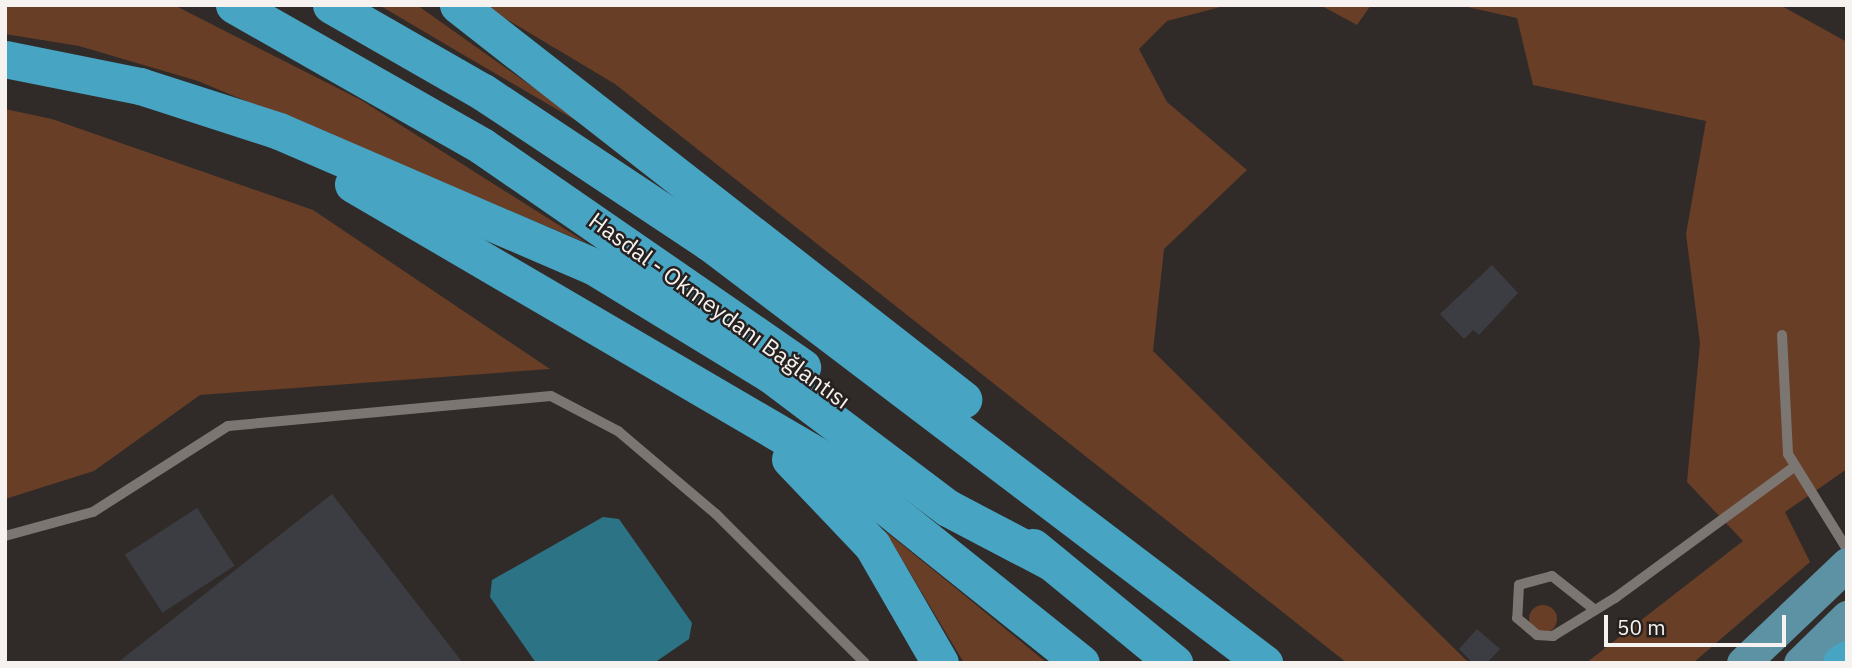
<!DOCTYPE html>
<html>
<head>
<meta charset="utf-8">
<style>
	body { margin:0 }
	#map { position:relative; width:1852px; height:668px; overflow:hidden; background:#302b28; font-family:"IBM Plex Sans",sans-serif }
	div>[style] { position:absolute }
	.green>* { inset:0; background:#683e27 }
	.round { border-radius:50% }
	.water>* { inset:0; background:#2c7386 }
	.building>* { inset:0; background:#3c3d42; transform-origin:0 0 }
	.lane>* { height:10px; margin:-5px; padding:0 5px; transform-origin:5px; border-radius:5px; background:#7c7673 }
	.primary>* { height:33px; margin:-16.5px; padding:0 16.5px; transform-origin:16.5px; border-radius:16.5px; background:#5c92a3 }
	.highway>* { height:37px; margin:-18.5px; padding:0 18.5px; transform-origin:18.5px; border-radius:18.5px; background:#47a4c3 }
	span { translate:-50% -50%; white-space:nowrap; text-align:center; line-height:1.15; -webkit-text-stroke:5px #26211f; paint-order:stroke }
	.street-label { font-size:23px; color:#f5f2f0 }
	.frame { position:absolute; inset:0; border:7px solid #f5f2f0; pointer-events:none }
	.scale { position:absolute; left:1604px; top:615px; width:182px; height:32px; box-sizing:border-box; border:4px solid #f5f2f0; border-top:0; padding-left:9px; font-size:21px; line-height:24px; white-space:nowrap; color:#f5f2f0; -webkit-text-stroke:5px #26211f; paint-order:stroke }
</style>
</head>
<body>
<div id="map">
	<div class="green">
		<i style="clip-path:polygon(5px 5px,174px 5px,361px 100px,587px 243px,198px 81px,79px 46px,5px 34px)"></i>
		<i style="clip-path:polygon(379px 5px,417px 5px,599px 134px,462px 54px)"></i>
		<i style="clip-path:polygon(483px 5px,1228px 5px,1167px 21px,1139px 49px,1167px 102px,1247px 170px,1164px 249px,1153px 351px,1469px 663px,1347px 663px,615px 84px)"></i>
		<i style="clip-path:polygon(1320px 5px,1371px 5px,1357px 25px)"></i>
		<i style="clip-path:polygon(1458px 5px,1780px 5px,1847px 42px,1847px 469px,1785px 512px,1810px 562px,1693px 663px,1586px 663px,1743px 541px,1687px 482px,1700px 343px,1686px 234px,1706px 121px,1533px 85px,1517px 18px)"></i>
		<i style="clip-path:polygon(5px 109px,52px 119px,313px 210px,550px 369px,200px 395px,94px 471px,5px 499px)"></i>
		<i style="clip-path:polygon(885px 531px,947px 581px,1047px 663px,964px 663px)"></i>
		<i class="round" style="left:1529px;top:605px;width:28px;height:28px"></i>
	</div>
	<div class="water">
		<i style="clip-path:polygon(603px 517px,619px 519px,692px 623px,689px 639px,654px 663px,536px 663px,490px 597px,492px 580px)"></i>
	</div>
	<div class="building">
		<i style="clip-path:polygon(1492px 265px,1518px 293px,1479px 335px,1473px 330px,1464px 339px,1440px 314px)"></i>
		<i style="clip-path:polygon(332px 494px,463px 663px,117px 663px)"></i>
		<i style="left:197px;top:508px;width:69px;height:86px;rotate:57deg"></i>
		<i style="clip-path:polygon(1477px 629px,1500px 649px,1487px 663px,1473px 663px,1459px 649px)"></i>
	</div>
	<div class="lane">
		<i style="left:1782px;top:335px;width:119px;rotate:87.1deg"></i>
		<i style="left:1788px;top:454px;width:112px;rotate:58.2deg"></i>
		<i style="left:5px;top:536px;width:91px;rotate:-15.3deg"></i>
		<i style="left:93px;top:512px;width:160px;rotate:-32.5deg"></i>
		<i style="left:228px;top:426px;width:324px;rotate:-5.3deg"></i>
		<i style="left:551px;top:396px;width:76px;rotate:27.6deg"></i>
		<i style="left:618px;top:431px;width:128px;rotate:40.3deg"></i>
		<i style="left:716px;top:514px;width:211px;rotate:45deg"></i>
		<i style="left:1595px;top:610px;width:55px;rotate:-141.7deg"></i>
		<i style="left:1552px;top:576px;width:34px;rotate:165deg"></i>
		<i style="left:1519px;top:585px;width:33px;rotate:93deg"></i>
		<i style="left:1517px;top:618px;width:26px;rotate:40deg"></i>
		<i style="left:1537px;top:635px;width:16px;rotate:4deg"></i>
		<i style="left:1553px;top:636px;width:73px;rotate:-31.5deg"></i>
		<i style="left:1615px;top:598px;width:222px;rotate:-36.2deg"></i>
	</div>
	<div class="primary">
		<i style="left:1743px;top:663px;width:144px;rotate:-43.6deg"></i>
		<i style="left:1800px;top:663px;width:66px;rotate:-44.4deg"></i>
	</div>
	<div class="highway">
		<i style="left:234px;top:5px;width:285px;rotate:29.6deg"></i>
		<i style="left:482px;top:146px;width:389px;rotate:34.6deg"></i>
		<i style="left:331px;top:5px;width:175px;rotate:29.8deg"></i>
		<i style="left:483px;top:92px;width:271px;rotate:33.6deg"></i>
		<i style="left:709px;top:242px;width:697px;rotate:37.18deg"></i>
		<i style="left:458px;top:5px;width:641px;rotate:37.96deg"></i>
		<i style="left:5px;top:59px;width:138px;rotate:11.3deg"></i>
		<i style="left:140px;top:86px;width:146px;rotate:17.9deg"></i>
		<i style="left:279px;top:131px;width:342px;rotate:23.3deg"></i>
		<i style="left:593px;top:266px;width:207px;rotate:31.4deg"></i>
		<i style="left:770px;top:374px;width:223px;rotate:37deg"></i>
		<i style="left:948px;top:508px;width:116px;rotate:27.7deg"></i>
		<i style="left:353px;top:184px;width:558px;rotate:30.33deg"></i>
		<i style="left:835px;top:466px;width:315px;rotate:38.7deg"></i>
		<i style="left:790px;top:459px;width:119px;rotate:46.4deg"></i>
		<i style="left:872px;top:545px;width:136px;rotate:60deg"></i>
		<i style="left:1033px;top:547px;width:183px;rotate:39.4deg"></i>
		<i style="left:1841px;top:663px;width:7px;rotate:-34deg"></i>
	</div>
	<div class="street-label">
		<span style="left:720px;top:310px;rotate:36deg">Hasdal - Okmeydanı Bağlantısı</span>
	</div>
	<div class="frame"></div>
	<div class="scale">50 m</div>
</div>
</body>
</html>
